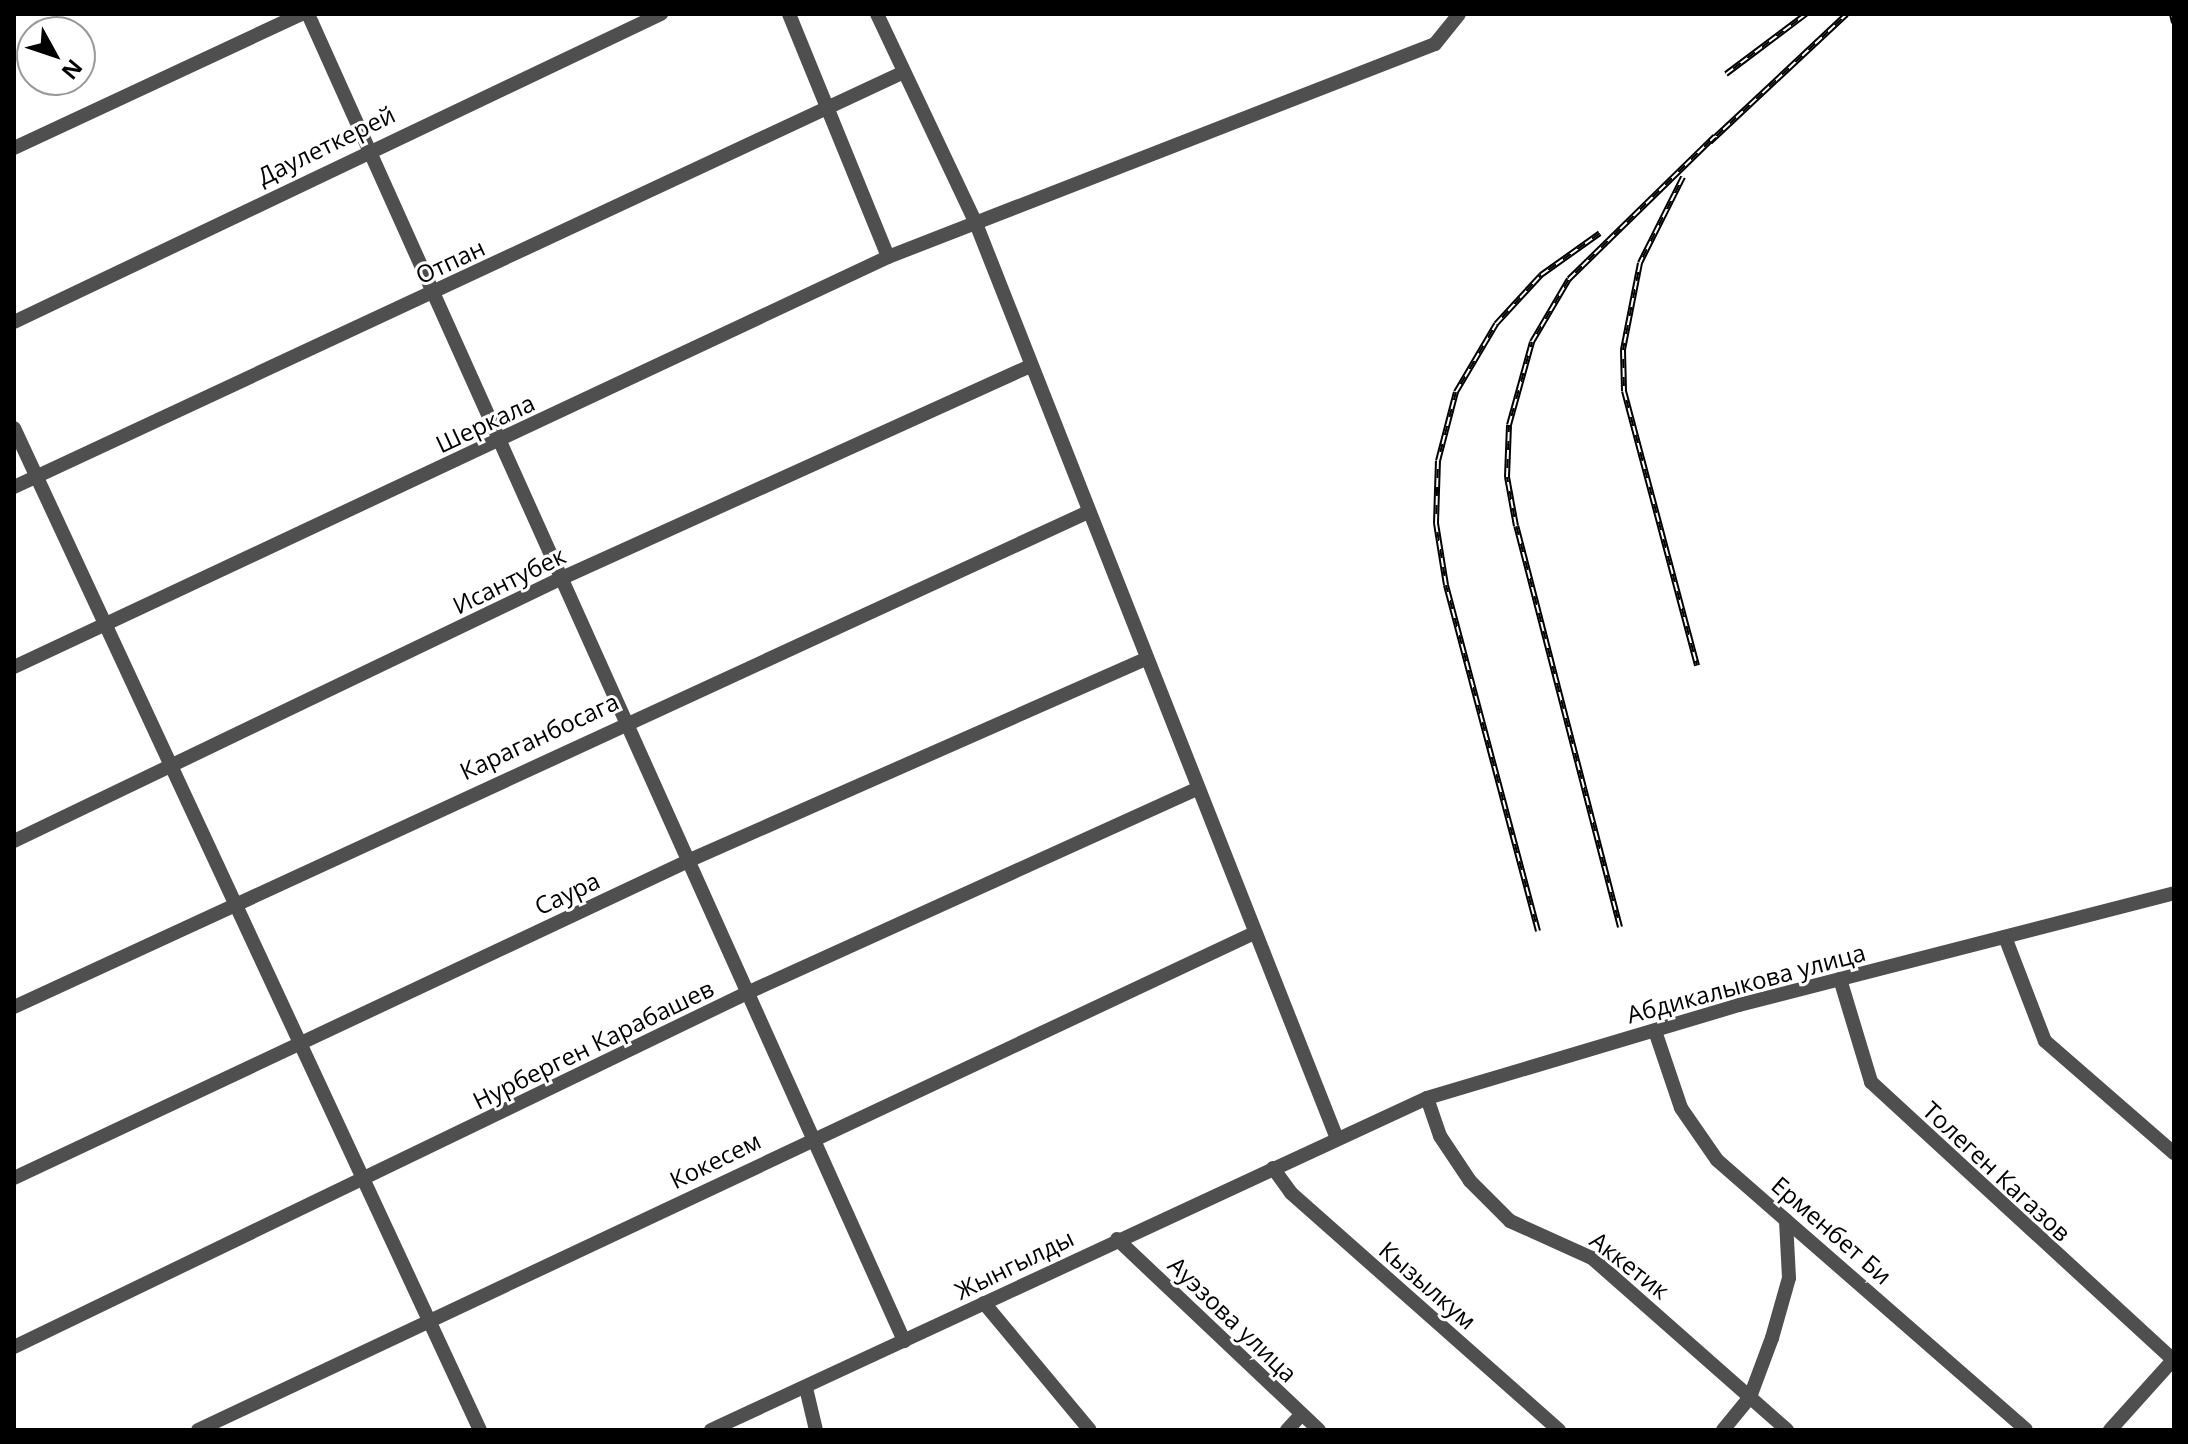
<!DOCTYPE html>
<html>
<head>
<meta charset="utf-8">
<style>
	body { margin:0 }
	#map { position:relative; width:2188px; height:1444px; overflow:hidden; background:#fff; font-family:"Open Sans",sans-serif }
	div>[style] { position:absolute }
	.minor>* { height:14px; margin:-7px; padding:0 7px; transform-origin:7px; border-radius:7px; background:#4f4f4f }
	.rail>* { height:6px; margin-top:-3px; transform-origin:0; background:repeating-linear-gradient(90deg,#fff 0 9px,#000 0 18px); box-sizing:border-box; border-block:2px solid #000 }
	span { translate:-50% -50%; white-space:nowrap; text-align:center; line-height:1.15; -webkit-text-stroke:6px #fff; paint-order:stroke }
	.street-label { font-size:24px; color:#000 }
	.frame { position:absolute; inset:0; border:16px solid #000; pointer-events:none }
	.north { position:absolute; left:16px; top:16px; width:80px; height:80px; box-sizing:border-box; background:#fff; border:2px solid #999; border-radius:50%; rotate:130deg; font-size:22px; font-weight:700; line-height:32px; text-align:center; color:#000 }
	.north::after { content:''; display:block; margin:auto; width:28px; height:36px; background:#000; clip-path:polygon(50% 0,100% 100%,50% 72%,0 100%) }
</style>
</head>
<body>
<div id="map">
	<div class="minor">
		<i style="left:308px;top:14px;width:1455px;rotate:65.81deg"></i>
		<i style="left:789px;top:14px;width:262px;rotate:67.8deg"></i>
		<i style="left:877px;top:14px;width:229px;rotate:64.7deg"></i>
		<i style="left:975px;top:221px;width:984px;rotate:68.47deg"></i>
		<i style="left:14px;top:148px;width:318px;rotate:-25deg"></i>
		<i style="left:14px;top:322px;width:717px;rotate:-25.46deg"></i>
		<i style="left:14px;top:428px;width:1105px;rotate:65.06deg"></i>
		<i style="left:14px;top:487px;width:982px;rotate:-25deg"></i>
		<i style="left:14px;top:667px;width:965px;rotate:-25.13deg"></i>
		<i style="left:888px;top:257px;width:587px;rotate:-21.28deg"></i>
		<i style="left:1435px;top:44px;width:38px;rotate:-51deg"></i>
		<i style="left:14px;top:841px;width:608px;rotate:-25.64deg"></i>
		<i style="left:562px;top:578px;width:512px;rotate:-24.36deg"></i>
		<i style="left:2005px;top:937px;width:111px;rotate:69deg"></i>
		<i style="left:2045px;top:1041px;width:171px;rotate:41deg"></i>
		<i style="left:1840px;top:979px;width:108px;rotate:73.2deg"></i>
		<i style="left:1871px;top:1082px;width:412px;rotate:42.6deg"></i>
		<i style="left:14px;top:1007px;width:1180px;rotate:-24.74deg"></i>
		<i style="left:1655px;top:1031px;width:81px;rotate:71.3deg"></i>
		<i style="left:1681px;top:1108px;width:63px;rotate:55.3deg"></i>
		<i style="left:1717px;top:1160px;width:410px;rotate:41.1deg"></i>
		<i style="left:1427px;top:1098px;width:40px;rotate:71.1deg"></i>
		<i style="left:1440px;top:1136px;width:54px;rotate:56.3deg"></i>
		<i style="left:1470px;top:1181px;width:57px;rotate:45deg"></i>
		<i style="left:1510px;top:1221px;width:90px;rotate:24.3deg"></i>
		<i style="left:1592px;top:1258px;width:260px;rotate:41.4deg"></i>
		<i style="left:1273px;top:1168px;width:31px;rotate:54deg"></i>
		<i style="left:1291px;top:1193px;width:358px;rotate:41.5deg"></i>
		<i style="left:14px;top:1178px;width:747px;rotate:-25.19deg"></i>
		<i style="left:690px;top:860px;width:497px;rotate:-23.8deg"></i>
		<i style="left:1117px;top:1239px;width:278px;rotate:43.4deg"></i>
		<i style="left:984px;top:1303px;width:165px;rotate:50.2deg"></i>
		<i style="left:14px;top:1347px;width:816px;rotate:-25.78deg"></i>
		<i style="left:749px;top:992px;width:490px;rotate:-24.4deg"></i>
		<i style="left:806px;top:1388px;width:43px;rotate:76.6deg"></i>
		<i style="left:198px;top:1430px;width:1165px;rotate:-25.2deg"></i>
		<i style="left:711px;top:1430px;width:789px;rotate:-24.88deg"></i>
		<i style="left:1427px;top:1098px;width:326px;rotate:-16.6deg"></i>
		<i style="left:1739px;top:1005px;width:449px;rotate:-14.4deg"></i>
		<i style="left:1287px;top:1430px;width:21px;rotate:-47deg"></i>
		<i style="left:1723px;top:1430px;width:43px;rotate:-50.7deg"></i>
		<i style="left:1750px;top:1397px;width:63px;rotate:-69.6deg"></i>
		<i style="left:1772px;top:1338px;width:62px;rotate:-74.2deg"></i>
		<i style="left:1789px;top:1278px;width:58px;rotate:-93deg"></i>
		<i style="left:2110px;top:1430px;width:94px;rotate:-48deg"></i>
	</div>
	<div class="rail">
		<i style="left:2172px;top:14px;width:9px;rotate:77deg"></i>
		<i style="left:1726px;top:74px;width:100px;rotate:-36.9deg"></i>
		<i style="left:1710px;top:142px;width:187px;rotate:-43.1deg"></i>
		<i style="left:1683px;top:177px;width:96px;rotate:116.6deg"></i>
		<i style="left:1640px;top:263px;width:89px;rotate:101.1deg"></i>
		<i style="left:1623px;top:350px;width:41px;rotate:88.6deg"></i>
		<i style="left:1624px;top:391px;width:284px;rotate:75.1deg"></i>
		<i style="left:1620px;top:927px;width:414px;rotate:-104.5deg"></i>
		<i style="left:1516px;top:526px;width:50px;rotate:-100.4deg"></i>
		<i style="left:1507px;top:477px;width:52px;rotate:-87.8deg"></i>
		<i style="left:1509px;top:425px;width:86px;rotate:-74.5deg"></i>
		<i style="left:1532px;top:342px;width:73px;rotate:-59.6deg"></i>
		<i style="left:1569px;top:279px;width:204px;rotate:-44.4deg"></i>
		<i style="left:1538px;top:931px;width:358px;rotate:-104.9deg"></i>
		<i style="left:1446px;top:585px;width:63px;rotate:-99.2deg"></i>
		<i style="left:1436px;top:523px;width:62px;rotate:-88.2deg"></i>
		<i style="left:1438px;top:461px;width:71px;rotate:-75.4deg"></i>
		<i style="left:1456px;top:392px;width:79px;rotate:-59.5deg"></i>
		<i style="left:1496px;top:324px;width:67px;rotate:-47.4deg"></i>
		<i style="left:1541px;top:275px;width:72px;rotate:-35.4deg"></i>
	</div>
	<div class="street-label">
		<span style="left:326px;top:145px;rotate:-26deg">Даулеткерей</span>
		<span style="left:450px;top:261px;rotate:-25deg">Отпан</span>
		<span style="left:485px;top:423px;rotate:-25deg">Шеркала</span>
		<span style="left:509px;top:580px;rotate:-26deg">Исантубек</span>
		<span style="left:539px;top:736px;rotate:-25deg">Караганбосага</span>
		<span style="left:567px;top:893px;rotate:-25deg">Саура</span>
		<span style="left:1746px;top:983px;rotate:-15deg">Абдикалыкова улица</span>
		<span style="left:593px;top:1044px;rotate:-26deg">Нурберген Карабашев</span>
		<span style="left:715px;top:1160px;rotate:-26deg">Кокесем</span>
		<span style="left:1997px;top:1171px;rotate:43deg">Толеген Кагазов</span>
		<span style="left:1832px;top:1230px;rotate:41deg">Ерменбет Би</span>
		<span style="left:1014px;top:1264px;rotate:-26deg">Жынгылды</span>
		<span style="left:1630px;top:1265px;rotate:38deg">Аккетик</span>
		<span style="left:1428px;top:1285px;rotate:41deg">Кызылкум</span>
		<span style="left:1233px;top:1319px;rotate:44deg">Ауэзова улица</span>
	</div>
	<div class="frame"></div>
	<div class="north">N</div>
</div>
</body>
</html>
